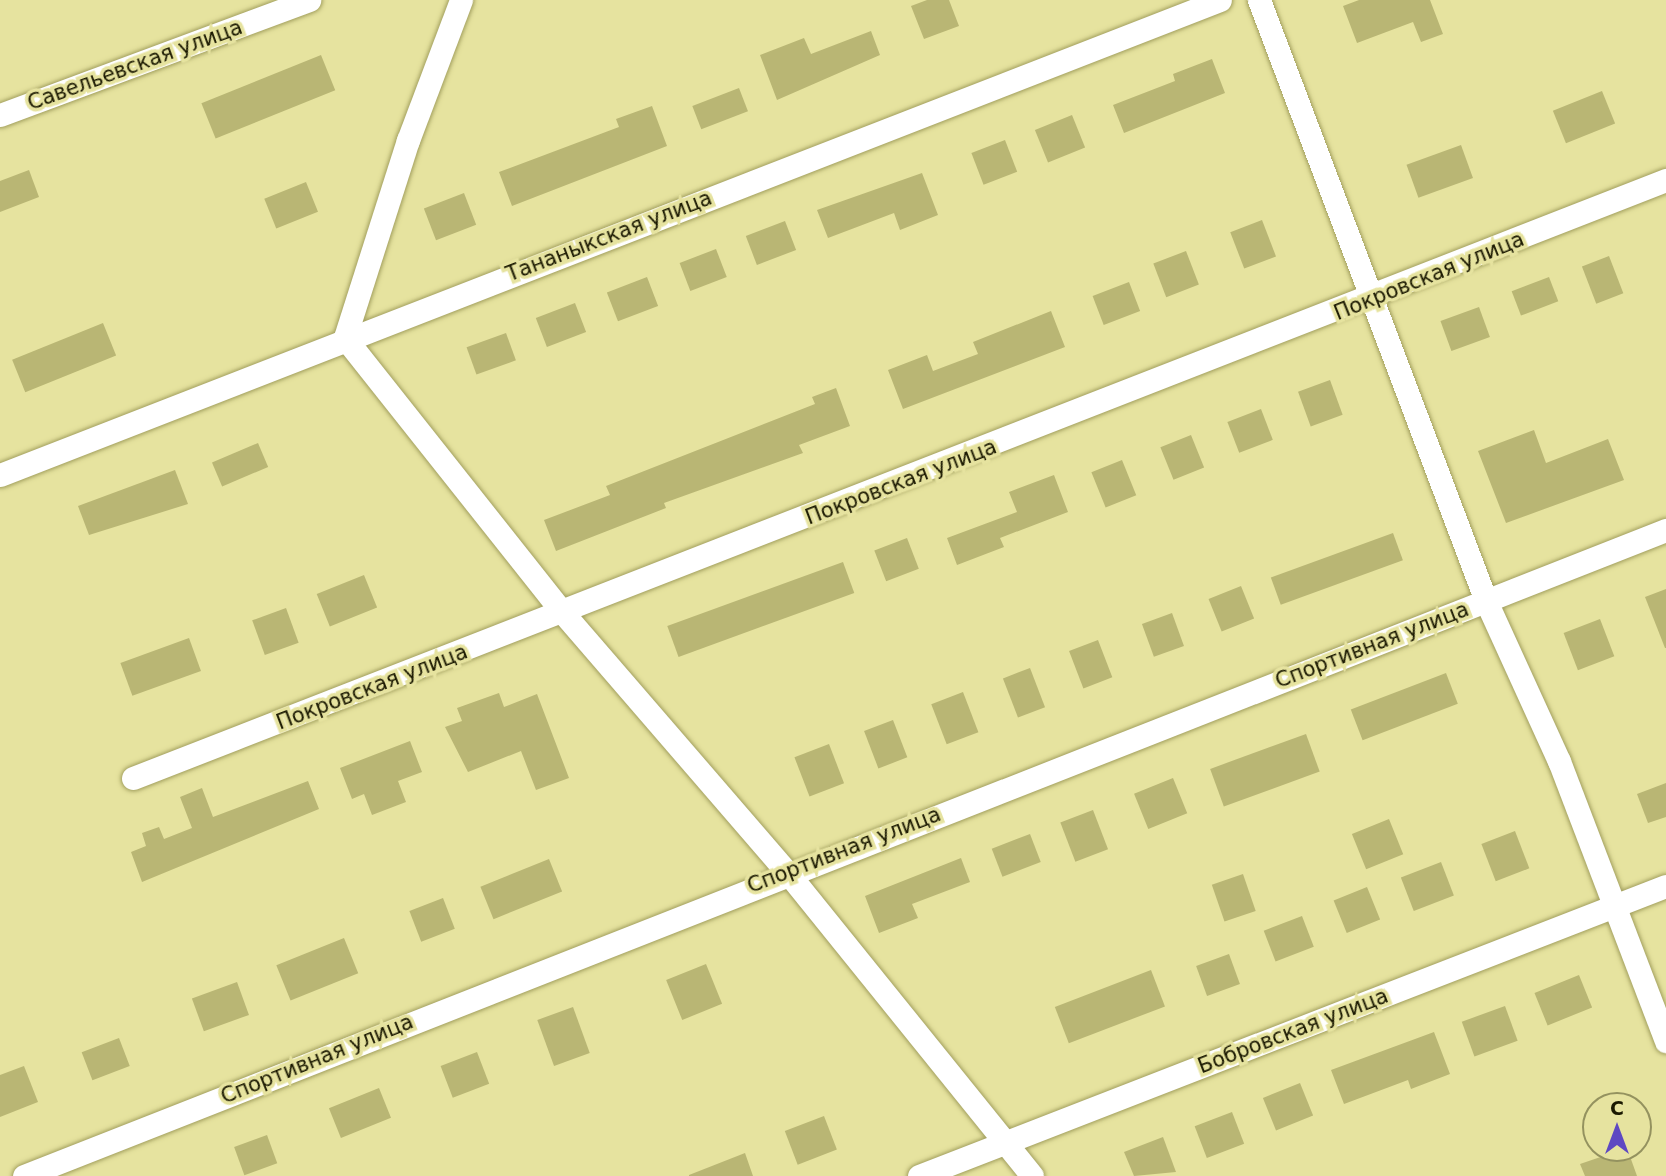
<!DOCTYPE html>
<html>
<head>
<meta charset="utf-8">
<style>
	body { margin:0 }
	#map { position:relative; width:1666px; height:1176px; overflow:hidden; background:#e6e39f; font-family:"DejaVu Sans",sans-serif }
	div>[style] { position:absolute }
	.building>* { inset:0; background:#b9b674; transform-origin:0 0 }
	.roads { filter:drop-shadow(0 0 2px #a29f5e) drop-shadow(0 0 2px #a29f5e) }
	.street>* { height:23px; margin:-11.5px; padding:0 11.5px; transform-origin:11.5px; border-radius:11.5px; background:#fff }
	span { translate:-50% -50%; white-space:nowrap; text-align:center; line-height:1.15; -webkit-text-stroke:7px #e6e39f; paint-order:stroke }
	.street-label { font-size:21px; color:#1a1800 }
	.north { position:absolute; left:1582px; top:1092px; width:70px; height:70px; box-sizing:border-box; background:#e6e39f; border:2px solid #94925f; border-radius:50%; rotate:0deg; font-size:19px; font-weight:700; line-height:28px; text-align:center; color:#1a1800 }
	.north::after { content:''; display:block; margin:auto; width:24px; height:32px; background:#5e49c2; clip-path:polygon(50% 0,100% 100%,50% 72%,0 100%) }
</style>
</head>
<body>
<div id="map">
	<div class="building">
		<i style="clip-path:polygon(927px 0,949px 0,959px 26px,924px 39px,911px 6px)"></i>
		<i style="clip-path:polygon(1359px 0,1430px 0,1443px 34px,1421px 42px,1413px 22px,1357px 43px,1343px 6px)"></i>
		<i style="clip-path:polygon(871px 31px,880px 55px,777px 100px,760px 55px,804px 38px,811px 54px)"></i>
		<i style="left:321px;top:55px;width:38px;height:129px;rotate:68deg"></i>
		<i style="clip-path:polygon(1212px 59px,1225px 93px,1124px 133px,1113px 105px,1175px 81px,1173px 74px)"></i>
		<i style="left:739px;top:88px;width:25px;height:50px;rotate:69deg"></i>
		<i style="left:1602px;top:91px;width:35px;height:53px;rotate:68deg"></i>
		<i style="clip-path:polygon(652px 106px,667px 146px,512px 206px,499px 172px,619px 127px,616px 119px)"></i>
		<i style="left:1072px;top:115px;width:35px;height:40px;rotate:68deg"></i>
		<i style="left:1005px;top:140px;width:34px;height:36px;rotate:69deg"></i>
		<i style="left:1461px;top:145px;width:35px;height:58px;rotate:70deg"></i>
		<i style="clip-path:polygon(29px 170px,39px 197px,0 212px,0 181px)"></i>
		<i style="clip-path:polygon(922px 173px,938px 215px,900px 230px,894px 213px,828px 238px,817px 210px)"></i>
		<i style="left:306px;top:182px;width:32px;height:45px;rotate:68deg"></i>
		<i style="left:464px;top:193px;width:34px;height:43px;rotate:69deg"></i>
		<i style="left:1262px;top:220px;width:39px;height:34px;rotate:69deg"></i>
		<i style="left:785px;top:221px;width:31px;height:42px;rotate:69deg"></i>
		<i style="left:716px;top:249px;width:30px;height:39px;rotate:69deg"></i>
		<i style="left:1186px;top:251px;width:36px;height:35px;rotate:69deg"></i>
		<i style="left:1609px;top:256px;width:40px;height:29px;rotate:69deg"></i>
		<i style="left:647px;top:277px;width:31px;height:43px;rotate:69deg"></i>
		<i style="left:1549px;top:277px;width:26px;height:40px;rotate:69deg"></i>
		<i style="left:1129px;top:282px;width:31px;height:39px;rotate:69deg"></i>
		<i style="left:575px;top:303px;width:31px;height:42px;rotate:69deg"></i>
		<i style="left:1479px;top:307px;width:32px;height:41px;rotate:70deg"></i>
		<i style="clip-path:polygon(1051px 311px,1065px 347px,903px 409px,888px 370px,927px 355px,933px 371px,978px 354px,973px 342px)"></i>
		<i style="left:103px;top:323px;width:35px;height:98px;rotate:68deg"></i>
		<i style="left:506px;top:333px;width:29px;height:42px;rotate:70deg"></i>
		<i style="left:1330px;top:380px;width:37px;height:34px;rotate:70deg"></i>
		<i style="clip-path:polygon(836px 388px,850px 426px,799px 445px,803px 453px,664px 503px,666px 508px,556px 551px,544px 520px,610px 495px,606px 486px,815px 404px,812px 397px)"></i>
		<i style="left:1261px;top:409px;width:33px;height:36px;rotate:69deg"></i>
		<i style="clip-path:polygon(1534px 430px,1546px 463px,1608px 439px,1624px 480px,1506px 523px,1478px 451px)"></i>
		<i style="left:1191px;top:435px;width:35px;height:33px;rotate:68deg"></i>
		<i style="left:258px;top:443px;width:26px;height:50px;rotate:67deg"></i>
		<i style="left:1122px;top:460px;width:38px;height:33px;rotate:68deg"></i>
		<i style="clip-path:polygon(175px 470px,188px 504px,89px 535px,78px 506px)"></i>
		<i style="clip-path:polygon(1054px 475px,1068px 512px,1000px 538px,1004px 547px,957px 565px,947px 538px,1017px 512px,1009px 492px)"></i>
		<i style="left:1393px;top:533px;width:29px;height:130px;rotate:70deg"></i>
		<i style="left:907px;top:538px;width:33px;height:35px;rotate:69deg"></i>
		<i style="left:843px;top:562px;width:33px;height:187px;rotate:70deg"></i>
		<i style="left:364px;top:575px;width:35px;height:51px;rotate:68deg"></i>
		<i style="left:1241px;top:586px;width:35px;height:35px;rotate:68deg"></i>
		<i style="clip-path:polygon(1666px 589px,1666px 648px,1665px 648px,1645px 597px)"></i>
		<i style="left:286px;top:608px;width:37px;height:36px;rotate:70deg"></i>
		<i style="left:1172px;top:613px;width:35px;height:32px;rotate:70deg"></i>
		<i style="left:1600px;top:619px;width:40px;height:39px;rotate:69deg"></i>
		<i style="left:189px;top:638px;width:35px;height:73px;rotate:70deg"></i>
		<i style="left:1098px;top:640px;width:40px;height:31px;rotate:69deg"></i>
		<i style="left:1030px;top:668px;width:42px;height:29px;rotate:69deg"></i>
		<i style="left:1446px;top:673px;width:33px;height:102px;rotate:69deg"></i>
		<i style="left:963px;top:692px;width:43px;height:34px;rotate:69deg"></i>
		<i style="clip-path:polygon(499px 693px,504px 707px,537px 694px,569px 778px,536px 790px,521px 751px,468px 772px,445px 727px,462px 721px,457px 708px)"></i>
		<i style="left:893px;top:720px;width:40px;height:31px;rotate:69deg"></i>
		<i style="left:1306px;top:734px;width:40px;height:102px;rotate:70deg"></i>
		<i style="clip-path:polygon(410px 741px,422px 772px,398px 781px,406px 802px,372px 815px,364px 794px,352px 799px,340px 768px)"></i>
		<i style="left:829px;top:744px;width:42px;height:37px;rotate:69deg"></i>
		<i style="left:1173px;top:778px;width:38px;height:42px;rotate:68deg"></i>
		<i style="clip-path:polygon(308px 781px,319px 809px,142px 882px,131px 852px,146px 846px,142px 833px,159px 827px,164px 839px,192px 828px,180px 797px,202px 788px,213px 817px)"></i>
		<i style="clip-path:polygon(1666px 783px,1666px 817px,1648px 823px,1637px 794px)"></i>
		<i style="left:1093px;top:810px;width:42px;height:35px;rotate:69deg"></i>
		<i style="left:1389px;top:819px;width:38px;height:40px;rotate:68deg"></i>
		<i style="left:1515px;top:831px;width:40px;height:36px;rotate:69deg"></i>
		<i style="left:1030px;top:834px;width:30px;height:41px;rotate:69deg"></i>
		<i style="clip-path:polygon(961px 858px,970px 882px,912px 904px,918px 918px,879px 933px,865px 896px)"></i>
		<i style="left:549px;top:859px;width:35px;height:74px;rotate:68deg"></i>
		<i style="left:1441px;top:862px;width:36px;height:43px;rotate:69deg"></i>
		<i style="left:1243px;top:874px;width:39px;height:33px;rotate:71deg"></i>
		<i style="left:1367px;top:887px;width:35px;height:36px;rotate:68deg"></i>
		<i style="left:443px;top:898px;width:33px;height:36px;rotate:69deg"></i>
		<i style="left:1302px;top:916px;width:33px;height:41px;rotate:69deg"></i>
		<i style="left:344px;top:938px;width:38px;height:73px;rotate:68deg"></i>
		<i style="left:1229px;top:954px;width:32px;height:35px;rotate:70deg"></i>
		<i style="left:706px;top:964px;width:43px;height:43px;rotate:68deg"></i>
		<i style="left:1151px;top:970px;width:39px;height:103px;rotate:69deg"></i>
		<i style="left:1579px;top:975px;width:35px;height:48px;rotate:68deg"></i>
		<i style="left:237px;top:982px;width:35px;height:48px;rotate:70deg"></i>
		<i style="left:1505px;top:1006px;width:37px;height:46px;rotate:70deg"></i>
		<i style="left:573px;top:1007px;width:49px;height:38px;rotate:70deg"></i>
		<i style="clip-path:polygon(1434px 1032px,1450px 1074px,1411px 1089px,1408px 1080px,1344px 1104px,1331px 1070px)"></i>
		<i style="left:119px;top:1038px;width:30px;height:40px;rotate:69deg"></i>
		<i style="left:477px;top:1052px;width:34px;height:39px;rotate:69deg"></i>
		<i style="clip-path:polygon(24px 1066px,38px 1102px,0 1117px,0 1075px)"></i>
		<i style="left:1300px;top:1083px;width:35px;height:40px;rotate:68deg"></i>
		<i style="left:379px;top:1088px;width:32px;height:54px;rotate:68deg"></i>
		<i style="left:1232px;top:1112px;width:34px;height:40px;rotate:69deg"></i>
		<i style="left:824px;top:1116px;width:36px;height:42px;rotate:69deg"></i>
		<i style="left:267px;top:1135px;width:30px;height:35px;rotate:70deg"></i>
		<i style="clip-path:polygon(1163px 1137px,1176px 1172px,1134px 1176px,1124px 1152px)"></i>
		<i style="clip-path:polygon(1627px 1148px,1637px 1176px,1585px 1176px,1580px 1164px)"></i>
		<i style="clip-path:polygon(745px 1153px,753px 1176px,689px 1176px,689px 1175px)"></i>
	</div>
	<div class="roads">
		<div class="street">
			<i style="left:461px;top:0;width:150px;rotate:110.7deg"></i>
			<i style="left:408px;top:140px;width:208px;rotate:107.7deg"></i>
			<i style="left:345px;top:338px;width:352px;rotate:51.6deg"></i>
			<i style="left:564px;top:614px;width:341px;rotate:49.2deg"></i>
			<i style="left:787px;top:872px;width:390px;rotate:51.1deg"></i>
			<i style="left:1259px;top:0;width:642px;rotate:69.31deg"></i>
			<i style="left:1486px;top:601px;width:176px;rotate:65.5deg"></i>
			<i style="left:1559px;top:761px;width:300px;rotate:69.1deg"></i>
			<i style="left:0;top:115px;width:330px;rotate:-20.4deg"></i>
			<i style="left:0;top:475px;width:1309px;rotate:-21.27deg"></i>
			<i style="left:133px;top:778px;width:1646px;rotate:-21.31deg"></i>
			<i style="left:24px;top:1176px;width:1765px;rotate:-21.48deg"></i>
			<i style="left:919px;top:1176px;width:801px;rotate:-21.22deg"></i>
		</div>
	</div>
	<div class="street-label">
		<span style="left:135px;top:65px;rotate:-20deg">Савельевская улица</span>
		<span style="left:609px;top:236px;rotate:-21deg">Тананыкская улица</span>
		<span style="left:1429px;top:276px;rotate:-22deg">Покровская улица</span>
		<span style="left:901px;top:482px;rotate:-21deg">Покровская улица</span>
		<span style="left:1372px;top:645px;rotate:-21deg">Спортивная улица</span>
		<span style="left:372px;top:687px;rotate:-21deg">Покровская улица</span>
		<span style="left:844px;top:850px;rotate:-21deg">Спортивная улица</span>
		<span style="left:1293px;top:1031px;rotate:-21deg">Бобровская улица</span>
		<span style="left:317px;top:1059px;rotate:-22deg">Спортивная улица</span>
	</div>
	<div class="north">С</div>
</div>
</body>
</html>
